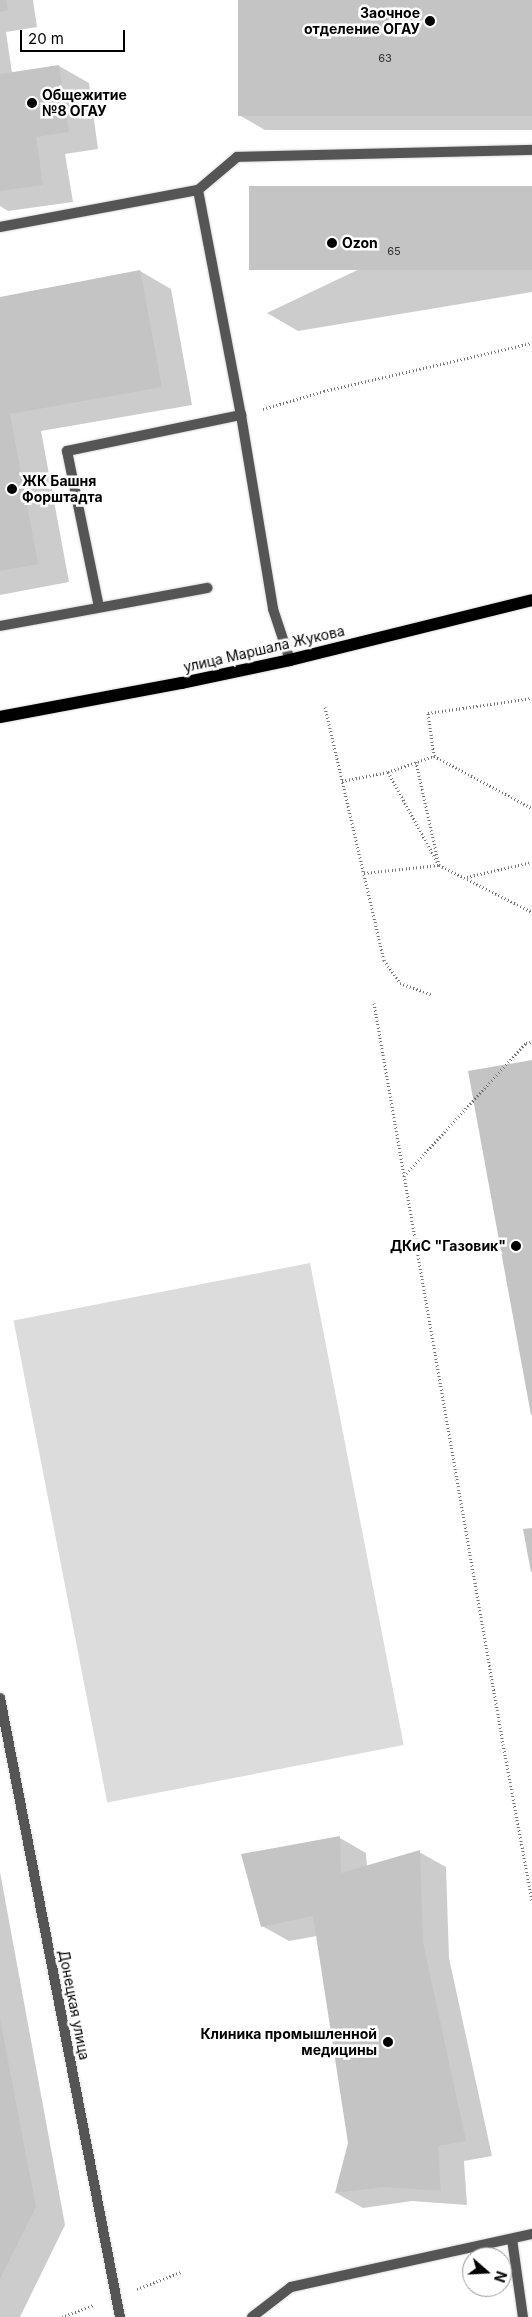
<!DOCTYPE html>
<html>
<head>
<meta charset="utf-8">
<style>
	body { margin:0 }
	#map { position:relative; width:532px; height:2317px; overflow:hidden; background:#fff; font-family:Inter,sans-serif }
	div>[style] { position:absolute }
	.green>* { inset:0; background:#dcdcdc; transform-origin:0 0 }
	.shadow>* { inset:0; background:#0003 }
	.building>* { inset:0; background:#c4c4c4; transform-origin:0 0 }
	.path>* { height:3px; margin-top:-1.5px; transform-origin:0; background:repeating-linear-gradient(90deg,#777 0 1px,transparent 0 3.5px) }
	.roads { filter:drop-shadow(0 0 1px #dbdbdb) drop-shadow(0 0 1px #dbdbdb) }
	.service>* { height:10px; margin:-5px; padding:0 5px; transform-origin:5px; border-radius:5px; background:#555 }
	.minor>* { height:10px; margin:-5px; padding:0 5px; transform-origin:5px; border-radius:5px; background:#555 }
	.primary>* { height:12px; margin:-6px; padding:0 6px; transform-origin:6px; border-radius:6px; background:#000 }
	.dots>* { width:14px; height:14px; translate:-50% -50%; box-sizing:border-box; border:2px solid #fff; border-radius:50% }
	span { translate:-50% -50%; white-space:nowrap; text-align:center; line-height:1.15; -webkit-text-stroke:5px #fff; paint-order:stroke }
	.number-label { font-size:11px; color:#313131 }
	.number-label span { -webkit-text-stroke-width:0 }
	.poi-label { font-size:14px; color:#000; font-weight:700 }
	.right { translate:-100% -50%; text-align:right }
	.left { translate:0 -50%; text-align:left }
	.street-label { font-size:14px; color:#000 }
	.north { position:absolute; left:462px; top:2247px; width:50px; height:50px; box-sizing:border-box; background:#fff; border:1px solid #999; border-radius:50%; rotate:109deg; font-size:14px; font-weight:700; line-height:20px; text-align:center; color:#000 }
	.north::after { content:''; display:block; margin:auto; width:18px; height:22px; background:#000; clip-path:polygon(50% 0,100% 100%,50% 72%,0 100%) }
	.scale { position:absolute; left:20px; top:30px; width:105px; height:22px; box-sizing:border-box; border:2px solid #000; border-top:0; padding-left:6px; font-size:15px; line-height:18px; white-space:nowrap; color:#000; -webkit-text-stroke:4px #fff; paint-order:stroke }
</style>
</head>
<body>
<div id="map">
	<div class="green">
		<i style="left:310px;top:1263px;width:491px;height:302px;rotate:79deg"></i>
	</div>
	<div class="shadow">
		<i style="clip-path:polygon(0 0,33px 0,37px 27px,6px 32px,12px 73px,59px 66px,89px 83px,98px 149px,65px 154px,73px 202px,8px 211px,0 206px)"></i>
		<i style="clip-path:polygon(239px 0,532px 0,532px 130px,265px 130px,239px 115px)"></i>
		<i style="clip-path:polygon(532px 187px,532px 292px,298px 331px,267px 313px)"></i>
		<i style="clip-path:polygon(140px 271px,171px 289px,192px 405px,41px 431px,69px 582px,0 595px,0 298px)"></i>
		<i style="clip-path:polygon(340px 1838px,366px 1853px,367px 1867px,419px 1852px,446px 1867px,449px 1958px,492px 2156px,464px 2161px,467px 2205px,412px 2201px,363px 2208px,336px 2193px,350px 2143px,317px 1936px,289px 1941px,262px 1926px)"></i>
		<i style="clip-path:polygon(0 1872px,65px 2225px,20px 2317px,0 2317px)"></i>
	</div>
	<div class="building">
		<i style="clip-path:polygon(0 0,6px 0,8px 10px,0 12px)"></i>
		<i style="left:238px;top:0;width:294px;height:116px"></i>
		<i style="clip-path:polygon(59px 65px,69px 132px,36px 137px,43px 185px,0 191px,0 74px)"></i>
		<i style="left:532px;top:186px;width:84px;height:283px;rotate:90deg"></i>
		<i style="clip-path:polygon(140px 270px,162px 387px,10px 414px,38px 564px,0 571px,0 297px)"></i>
		<i style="clip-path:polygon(532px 1060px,532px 1414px,531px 1415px,468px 1071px)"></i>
		<i style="clip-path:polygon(532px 1528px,532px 1572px,531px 1572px,523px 1529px)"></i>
		<i style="clip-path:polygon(340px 1836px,341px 1873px,420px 1850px,423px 1942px,466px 2141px,438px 2146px,441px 2191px,384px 2187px,335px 2193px,348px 2143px,313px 1916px,261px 1927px,241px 1854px)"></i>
		<i style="clip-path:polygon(0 2019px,36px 2207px,0 2279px)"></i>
	</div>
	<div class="path">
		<i style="left:263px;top:409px;width:64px;rotate:-16.4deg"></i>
		<i style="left:324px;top:391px;width:213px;rotate:-13deg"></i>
		<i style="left:325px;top:707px;width:260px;rotate:76.9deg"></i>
		<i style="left:384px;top:960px;width:28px;rotate:55deg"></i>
		<i style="left:400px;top:983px;width:33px;rotate:20deg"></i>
		<i style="left:434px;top:756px;width:111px;rotate:28deg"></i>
		<i style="left:388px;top:772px;width:49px;rotate:-19.2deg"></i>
		<i style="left:434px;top:756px;width:43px;rotate:-97.9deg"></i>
		<i style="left:428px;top:713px;width:105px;rotate:-8.2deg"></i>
		<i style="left:342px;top:781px;width:47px;rotate:-11.1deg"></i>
		<i style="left:388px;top:772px;width:106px;rotate:61.3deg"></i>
		<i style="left:439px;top:865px;width:104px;rotate:26.8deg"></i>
		<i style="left:364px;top:873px;width:75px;rotate:-6.1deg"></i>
		<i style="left:439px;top:865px;width:106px;rotate:-102.6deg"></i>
		<i style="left:467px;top:877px;width:67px;rotate:-13deg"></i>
		<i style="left:374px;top:1003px;width:752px;rotate:80.12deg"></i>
		<i style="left:503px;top:1744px;width:159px;rotate:79.5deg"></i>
		<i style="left:404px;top:1176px;width:180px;rotate:-47.5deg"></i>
		<i style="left:526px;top:1043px;width:6px;rotate:-9deg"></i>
		<i style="left:137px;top:2289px;width:47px;rotate:-21.1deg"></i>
		<i style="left:62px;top:2317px;width:34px;rotate:-21deg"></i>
	</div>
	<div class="roads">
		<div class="service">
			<i style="left:198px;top:190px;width:51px;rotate:-40.2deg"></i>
			<i style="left:237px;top:157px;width:295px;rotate:-1.4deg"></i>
			<i style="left:0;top:227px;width:201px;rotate:-10.6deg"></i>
			<i style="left:198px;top:190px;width:229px;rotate:79.2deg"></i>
			<i style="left:241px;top:415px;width:197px;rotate:80.6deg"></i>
			<i style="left:273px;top:609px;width:54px;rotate:71.6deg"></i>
			<i style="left:99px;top:607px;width:159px;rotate:-101.6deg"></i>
			<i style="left:67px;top:451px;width:178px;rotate:-11.7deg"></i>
			<i style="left:0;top:626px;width:211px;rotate:-10.4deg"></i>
			<i style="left:512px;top:2239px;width:79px;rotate:82deg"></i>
			<i style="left:252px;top:2317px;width:49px;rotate:-37.6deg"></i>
			<i style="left:291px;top:2287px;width:247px;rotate:-12.4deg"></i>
		</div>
		<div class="minor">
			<i style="left:0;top:1698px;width:631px;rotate:79.03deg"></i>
		</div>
		<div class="primary">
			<i style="left:0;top:717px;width:185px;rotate:-10.6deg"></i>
			<i style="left:182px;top:683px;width:110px;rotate:-12deg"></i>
			<i style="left:290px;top:660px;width:249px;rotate:-13.9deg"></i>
		</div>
	</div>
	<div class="dots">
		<i style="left:430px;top:21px;background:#000"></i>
		<i style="left:32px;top:103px;background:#000"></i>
		<i style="left:332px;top:243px;background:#000"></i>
		<i style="left:12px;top:489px;background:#000"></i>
		<i style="left:516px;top:1246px;background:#000"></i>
		<i style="left:388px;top:2042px;background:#000"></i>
	</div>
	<div class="number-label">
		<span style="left:385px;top:58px">63</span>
		<span style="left:394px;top:251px">65</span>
	</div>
	<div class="poi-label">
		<span class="right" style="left:420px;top:21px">Заочное<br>отделение ОГАУ</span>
		<span class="left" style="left:42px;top:103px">Общежитие<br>№8 ОГАУ</span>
		<span class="left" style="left:342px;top:243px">Ozon</span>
		<span class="left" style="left:22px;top:489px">ЖК Башня<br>Форштадта</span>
		<span class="right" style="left:506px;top:1246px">ДКиC "Газовик"</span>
		<span class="right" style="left:377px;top:2042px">Клиника промышленной<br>медицины</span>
	</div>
	<div class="street-label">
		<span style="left:264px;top:649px;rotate:-13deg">улица Маршала Жукова</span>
		<span style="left:74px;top:2005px;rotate:79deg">Донецкая улица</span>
	</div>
	<div class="north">N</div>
	<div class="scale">20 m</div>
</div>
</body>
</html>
